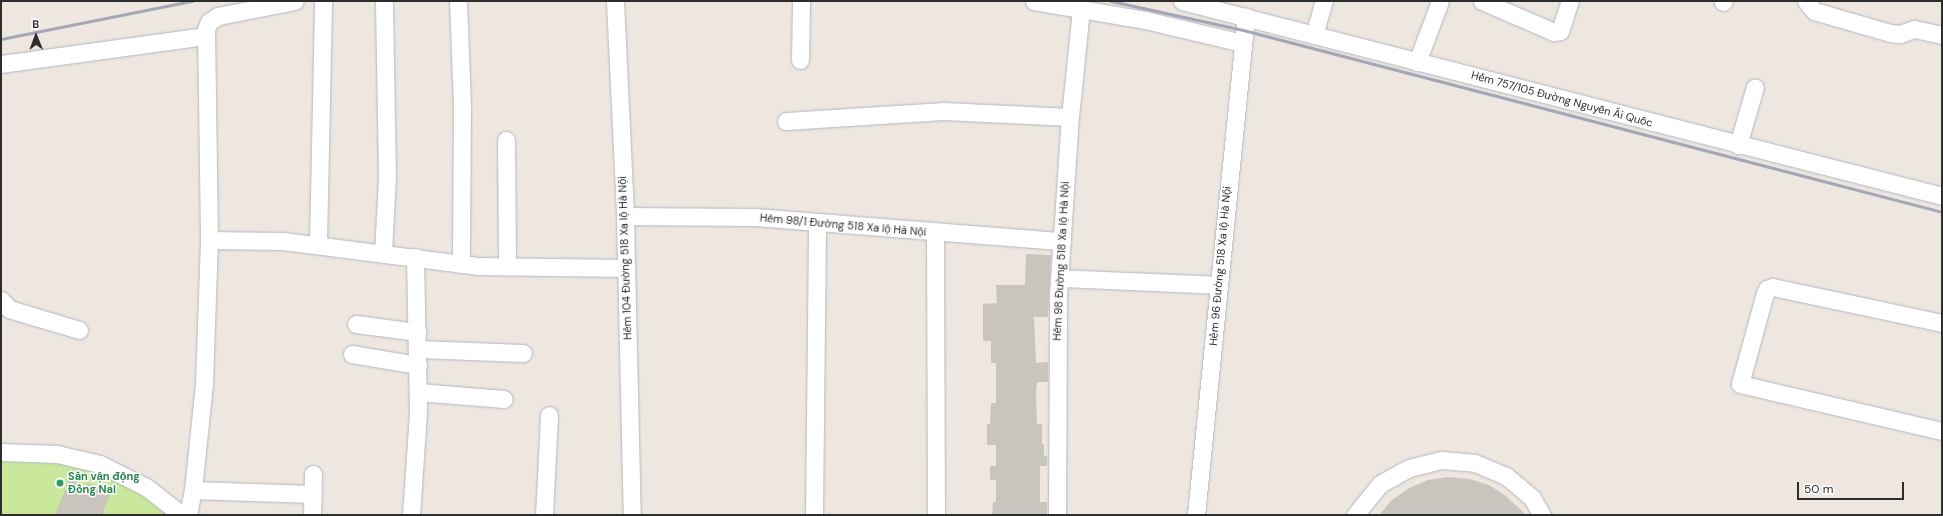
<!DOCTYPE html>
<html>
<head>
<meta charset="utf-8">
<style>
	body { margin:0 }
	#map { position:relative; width:1943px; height:516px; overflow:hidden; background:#ede7e0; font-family:"DM Sans",sans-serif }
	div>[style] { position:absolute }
	.pitch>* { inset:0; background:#c9e89c }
	.building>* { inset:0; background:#c9c5be }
	.roads { filter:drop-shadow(0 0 1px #b3b6bf) drop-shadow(0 0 1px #b3b6bf) }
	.minor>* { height:17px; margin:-8.5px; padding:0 8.5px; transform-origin:8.5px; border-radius:8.5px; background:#fff }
	.rail>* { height:3px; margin:-1.5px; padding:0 1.5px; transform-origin:1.5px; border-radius:1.5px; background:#a2a6b6 }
	.dots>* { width:11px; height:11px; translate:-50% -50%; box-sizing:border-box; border:2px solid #fff; border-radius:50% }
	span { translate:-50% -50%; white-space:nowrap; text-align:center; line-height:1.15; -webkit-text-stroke:3px #fff; paint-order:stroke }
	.street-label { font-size:11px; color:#2d2d2d }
	.leisure-label { font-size:11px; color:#27864d; font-weight:700 }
	.left { translate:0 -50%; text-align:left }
	.frame { position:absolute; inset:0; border:2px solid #2d2d2d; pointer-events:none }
	.north { position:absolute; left:16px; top:16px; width:40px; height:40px; -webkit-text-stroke:3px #fff; paint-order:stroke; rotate:359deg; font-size:11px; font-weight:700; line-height:16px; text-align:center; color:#2d2d2d }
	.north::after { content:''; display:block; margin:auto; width:14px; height:18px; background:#2d2d2d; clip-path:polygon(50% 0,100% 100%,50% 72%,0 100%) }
	.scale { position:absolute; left:1797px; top:482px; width:107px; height:18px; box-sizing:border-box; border:2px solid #2d2d2d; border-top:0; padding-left:5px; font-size:12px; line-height:14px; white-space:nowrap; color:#2d2d2d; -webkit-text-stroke:3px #fff; paint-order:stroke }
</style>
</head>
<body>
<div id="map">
	<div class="pitch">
		<i style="clip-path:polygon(1px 460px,57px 462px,97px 472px,142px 494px,171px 515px,1px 515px)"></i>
	</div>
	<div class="building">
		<i style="clip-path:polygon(1026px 254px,1051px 255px,1048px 317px,1034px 317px,1036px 363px,1048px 362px,1048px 382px,1037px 382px,1036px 393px,1037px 424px,1042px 424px,1042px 444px,1044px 444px,1044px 456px,1047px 455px,1047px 466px,1040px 466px,1040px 502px,1047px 502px,1047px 515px,992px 515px,993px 502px,996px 502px,996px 480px,990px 480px,990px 466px,996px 466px,996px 445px,987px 445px,987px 424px,990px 424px,991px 403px,996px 403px,996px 363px,991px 363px,991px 341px,983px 341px,983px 304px,997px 303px,996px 285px,1025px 285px)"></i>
		<i style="clip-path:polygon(1448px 477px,1469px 479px,1489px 485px,1506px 496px,1526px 515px,1379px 515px,1392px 500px,1409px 488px,1428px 480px)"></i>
		<i style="clip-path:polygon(69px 480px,85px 486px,87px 483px,111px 493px,102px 515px,55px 515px)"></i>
	</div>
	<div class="roads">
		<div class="minor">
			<i style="left:458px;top:1px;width:105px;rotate:87.8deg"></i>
			<i style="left:462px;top:106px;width:158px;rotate:90.4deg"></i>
			<i style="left:615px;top:1px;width:215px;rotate:87.3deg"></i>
			<i style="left:625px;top:216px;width:299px;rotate:88.7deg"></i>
			<i style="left:1034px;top:1px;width:113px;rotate:9.7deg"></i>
			<i style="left:1145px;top:20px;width:100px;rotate:13.3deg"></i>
			<i style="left:1182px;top:1px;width:785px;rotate:14.39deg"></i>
			<i style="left:1482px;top:1px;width:78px;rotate:23.3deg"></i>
			<i style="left:1554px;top:32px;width:6px;rotate:-9deg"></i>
			<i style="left:1560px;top:31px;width:32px;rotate:-72deg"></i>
			<i style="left:1806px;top:1px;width:13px;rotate:51deg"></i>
			<i style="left:1814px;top:11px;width:79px;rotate:16.1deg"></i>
			<i style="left:1890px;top:33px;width:10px;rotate:6deg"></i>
			<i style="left:1900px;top:34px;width:15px;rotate:-20deg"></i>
			<i style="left:1914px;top:29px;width:29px;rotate:12deg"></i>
			<i style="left:1723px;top:2px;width:1px;rotate:-45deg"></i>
			<i style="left:1314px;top:35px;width:35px;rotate:-74deg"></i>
			<i style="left:800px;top:60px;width:59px;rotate:-89deg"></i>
			<i style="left:1417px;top:62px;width:65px;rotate:-69.3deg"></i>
			<i style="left:1px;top:64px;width:207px;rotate:-7.8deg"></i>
			<i style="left:786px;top:121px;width:158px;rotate:-3.6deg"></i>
			<i style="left:944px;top:111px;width:126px;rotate:2.7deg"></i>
			<i style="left:506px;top:140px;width:125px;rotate:89.5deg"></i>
			<i style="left:1738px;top:145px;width:60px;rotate:-73.7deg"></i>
			<i style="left:625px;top:216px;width:130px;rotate:0.4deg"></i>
			<i style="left:755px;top:217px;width:308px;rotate:4.5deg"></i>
			<i style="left:935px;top:233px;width:282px;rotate:89.8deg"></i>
			<i style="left:209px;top:240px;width:74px;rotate:0.8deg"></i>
			<i style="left:283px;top:241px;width:196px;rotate:7.3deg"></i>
			<i style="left:477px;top:266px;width:149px;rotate:0.8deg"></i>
			<i style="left:318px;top:244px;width:243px;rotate:-88.8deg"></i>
			<i style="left:383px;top:253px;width:77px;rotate:-87deg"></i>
			<i style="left:387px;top:176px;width:175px;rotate:-91deg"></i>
			<i style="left:1059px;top:278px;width:160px;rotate:2.5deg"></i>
			<i style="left:1px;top:300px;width:12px;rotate:48deg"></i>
			<i style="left:9px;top:309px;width:73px;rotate:16.7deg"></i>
			<i style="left:1942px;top:323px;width:173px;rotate:-168deg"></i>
			<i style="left:1773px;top:287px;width:6px;rotate:162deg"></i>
			<i style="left:1767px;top:289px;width:4px;rotate:117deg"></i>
			<i style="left:1765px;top:293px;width:94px;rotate:105.4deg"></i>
			<i style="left:1740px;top:384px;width:207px;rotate:13.1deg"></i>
			<i style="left:356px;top:324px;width:62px;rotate:7.5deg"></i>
			<i style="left:418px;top:349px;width:105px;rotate:2.2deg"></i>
			<i style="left:352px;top:354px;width:67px;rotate:9.5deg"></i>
			<i style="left:418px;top:392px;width:86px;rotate:4.7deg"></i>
			<i style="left:1px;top:452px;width:56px;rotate:2deg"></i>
			<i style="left:57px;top:454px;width:44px;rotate:13.1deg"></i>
			<i style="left:100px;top:464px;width:51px;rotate:26.6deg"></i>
			<i style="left:146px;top:487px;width:46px;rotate:37.9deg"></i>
			<i style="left:193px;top:490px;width:120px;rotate:1.9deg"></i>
			<i style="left:188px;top:515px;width:25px;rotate:-79deg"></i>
			<i style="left:193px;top:490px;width:108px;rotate:-84.1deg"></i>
			<i style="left:204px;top:383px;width:143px;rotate:-88deg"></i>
			<i style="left:209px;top:240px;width:211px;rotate:-90.8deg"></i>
			<i style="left:206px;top:29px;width:8px;rotate:-67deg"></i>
			<i style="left:209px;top:22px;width:11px;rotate:-34deg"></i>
			<i style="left:218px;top:16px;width:78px;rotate:-11deg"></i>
			<i style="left:312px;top:515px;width:41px;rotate:-88.6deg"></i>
			<i style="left:411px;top:515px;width:102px;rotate:-86.1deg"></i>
			<i style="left:418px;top:413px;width:156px;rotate:-91.1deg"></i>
			<i style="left:544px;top:515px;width:100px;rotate:-87.1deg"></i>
			<i style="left:814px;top:515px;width:292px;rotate:-89.4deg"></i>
			<i style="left:1057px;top:515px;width:219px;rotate:-89.7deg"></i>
			<i style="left:1058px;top:296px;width:179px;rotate:-86.2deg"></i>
			<i style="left:1070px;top:117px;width:110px;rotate:-84.2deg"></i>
			<i style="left:1196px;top:515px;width:501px;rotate:-84.28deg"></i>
			<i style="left:1355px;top:515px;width:40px;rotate:-51deg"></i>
			<i style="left:1380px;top:484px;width:33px;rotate:-29deg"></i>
			<i style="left:1409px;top:468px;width:34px;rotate:-14deg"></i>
			<i style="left:1442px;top:460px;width:33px;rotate:5deg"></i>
			<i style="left:1475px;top:463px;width:34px;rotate:23deg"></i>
			<i style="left:1506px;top:476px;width:34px;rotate:40deg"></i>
			<i style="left:1532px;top:498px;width:20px;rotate:60deg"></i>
		</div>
	</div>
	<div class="rail">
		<i style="left:1111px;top:1px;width:135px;rotate:12.4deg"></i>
		<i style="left:1243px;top:30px;width:722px;rotate:14.59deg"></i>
		<i style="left:1px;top:39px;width:195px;rotate:-11.3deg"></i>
	</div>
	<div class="dots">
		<i style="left:60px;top:483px;background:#2e9e5b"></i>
	</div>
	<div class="street-label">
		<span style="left:1562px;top:99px;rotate:15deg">Hẻm 757/105 Đường Nguyễn Ái Quốc</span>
		<span style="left:843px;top:225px;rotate:5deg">Hẻm 98/1 Đường 518 Xa lộ Hà Nội</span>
		<span style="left:625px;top:258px;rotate:-92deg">Hẻm 104 Đường 518 Xa lộ Hà Nội</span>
		<span style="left:1061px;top:261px;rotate:-87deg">Hẻm 98 Đường 518 Xa lộ Hà Nội</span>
		<span style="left:1220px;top:266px;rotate:-85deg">Hẻm 96 Đường 518 Xa lộ Hà Nội</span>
	</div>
	<div class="leisure-label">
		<span class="left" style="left:68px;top:483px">Sân vận động<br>Đồng Nai</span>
	</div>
	<div class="frame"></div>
	<div class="north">B</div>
	<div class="scale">50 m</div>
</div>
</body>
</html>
